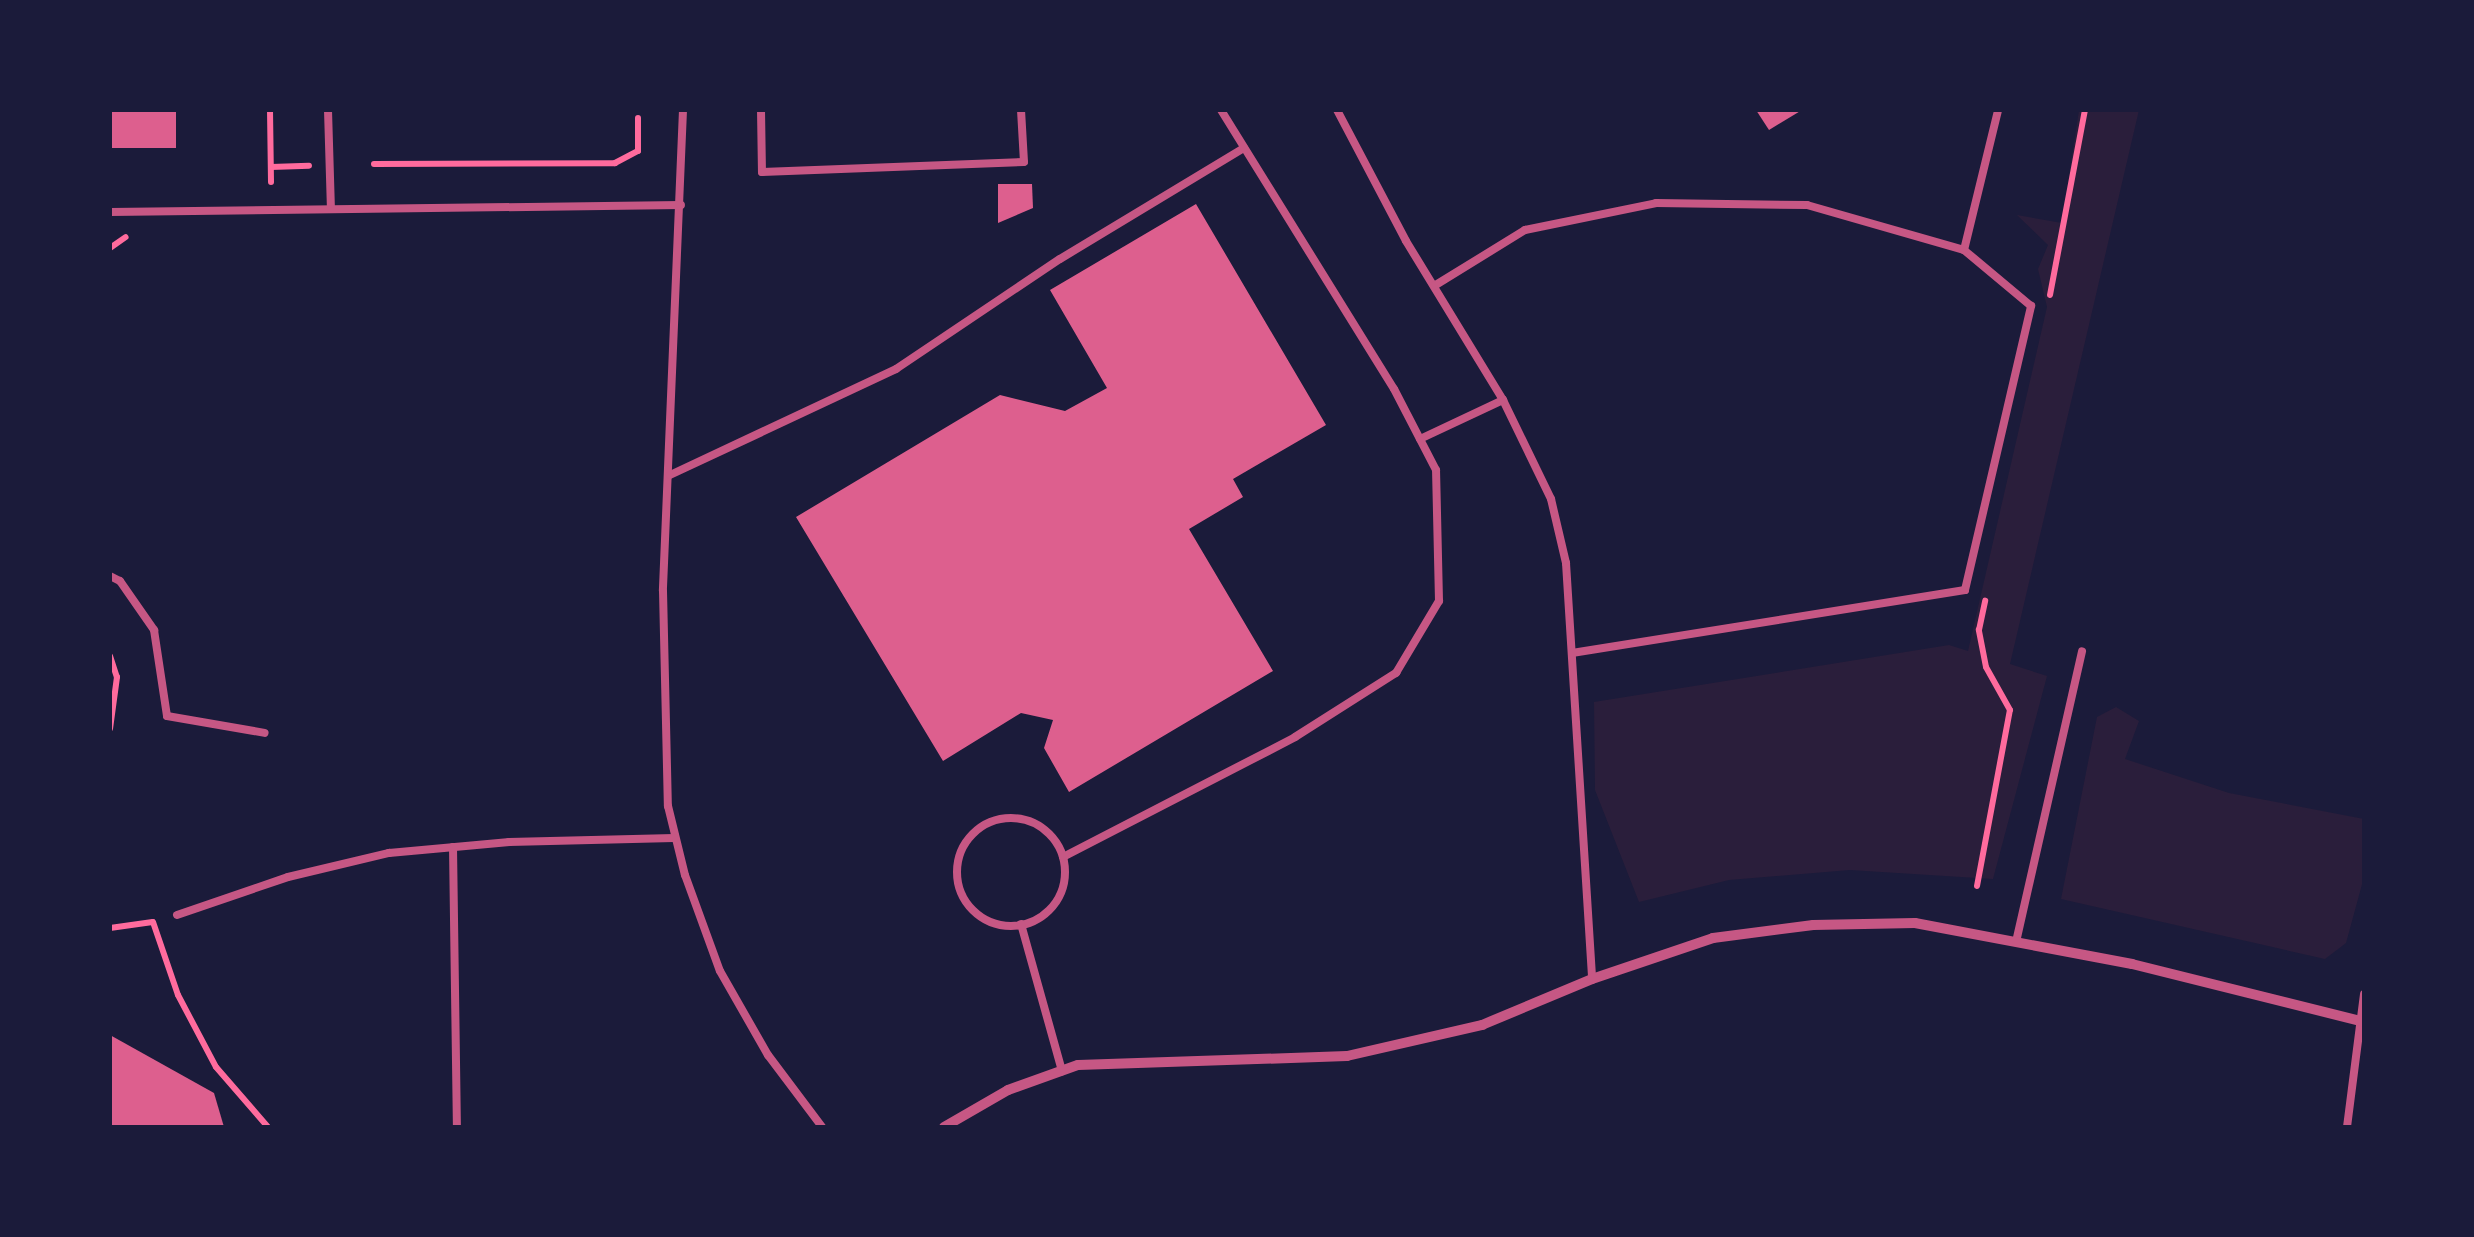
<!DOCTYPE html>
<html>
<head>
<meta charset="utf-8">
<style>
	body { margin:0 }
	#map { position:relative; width:2474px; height:1237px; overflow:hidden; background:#1b1b3a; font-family:"Alegreya Sans",sans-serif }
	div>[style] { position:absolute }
	.green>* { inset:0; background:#2a1e3b }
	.building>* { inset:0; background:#dd5f8e; transform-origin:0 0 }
	.path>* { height:6px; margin:-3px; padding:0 3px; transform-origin:3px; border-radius:3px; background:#ff6b9d }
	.service>* { height:8px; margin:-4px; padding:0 4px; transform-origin:4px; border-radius:4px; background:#c65784 }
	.service>.ring { margin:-4px; padding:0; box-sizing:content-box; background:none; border:8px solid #c65784; border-radius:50% }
	.minor>* { height:10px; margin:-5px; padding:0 5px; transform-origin:5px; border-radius:5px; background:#c65784 }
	span { translate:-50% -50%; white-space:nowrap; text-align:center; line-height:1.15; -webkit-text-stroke:8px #1b1b3a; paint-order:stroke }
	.frame { position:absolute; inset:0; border:112px solid #1b1b3a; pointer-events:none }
</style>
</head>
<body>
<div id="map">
	<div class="green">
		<i style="clip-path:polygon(2079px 110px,2139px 110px,2010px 664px,2047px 676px,1993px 879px,1850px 870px,1729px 880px,1639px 902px,1595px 790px,1594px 702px,1949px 645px,1968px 651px,2047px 307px,2038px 269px,2048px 245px,2017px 215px,2062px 223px)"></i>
		<i style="clip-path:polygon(2116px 707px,2139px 721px,2125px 759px,2229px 793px,2364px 819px,2364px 877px,2346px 943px,2325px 959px,2061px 899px,2097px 717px)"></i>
	</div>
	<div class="building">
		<i style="left:110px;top:110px;width:66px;height:38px"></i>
		<i style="clip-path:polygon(1756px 110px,1802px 110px,1769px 130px)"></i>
		<i style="clip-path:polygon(998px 184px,1032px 184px,1033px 208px,998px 223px)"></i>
		<i style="clip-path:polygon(1196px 204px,1326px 425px,1233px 479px,1243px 497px,1189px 529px,1273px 671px,1069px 792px,1044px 748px,1053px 720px,1021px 713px,943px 761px,796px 517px,1000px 395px,1065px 411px,1107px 388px,1050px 290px)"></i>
		<i style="clip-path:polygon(110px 1035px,214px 1093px,224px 1127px,110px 1127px)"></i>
	</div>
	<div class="path">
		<i style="left:270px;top:110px;width:72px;rotate:89.2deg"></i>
		<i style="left:374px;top:164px;width:241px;rotate:-0.2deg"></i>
		<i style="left:615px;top:163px;width:26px;rotate:-28deg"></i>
		<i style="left:638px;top:151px;width:33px;rotate:-90deg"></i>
		<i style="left:271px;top:167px;width:38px;rotate:-2deg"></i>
		<i style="left:110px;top:248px;width:19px;rotate:-35deg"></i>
		<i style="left:2050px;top:295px;width:188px;rotate:-79.3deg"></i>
		<i style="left:110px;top:656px;width:22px;rotate:72deg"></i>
		<i style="left:117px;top:677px;width:52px;rotate:97.7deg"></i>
		<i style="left:1977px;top:886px;width:179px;rotate:-79.4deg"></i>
		<i style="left:2010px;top:710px;width:49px;rotate:-119.2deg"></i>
		<i style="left:1986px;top:667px;width:38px;rotate:-101deg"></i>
		<i style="left:1979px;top:630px;width:30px;rotate:-78deg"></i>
		<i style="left:110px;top:928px;width:43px;rotate:-7.9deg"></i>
		<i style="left:153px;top:922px;width:77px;rotate:71.1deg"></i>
		<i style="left:178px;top:995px;width:81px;rotate:62.2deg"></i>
		<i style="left:216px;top:1067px;width:79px;rotate:49.1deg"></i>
	</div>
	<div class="service">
		<i style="left:328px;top:110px;width:99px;rotate:88.3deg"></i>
		<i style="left:683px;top:110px;width:481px;rotate:92.4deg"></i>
		<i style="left:663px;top:591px;width:215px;rotate:88.7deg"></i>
		<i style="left:668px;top:806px;width:71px;rotate:76.2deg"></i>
		<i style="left:685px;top:875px;width:102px;rotate:70deg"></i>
		<i style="left:720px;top:971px;width:97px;rotate:60.3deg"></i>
		<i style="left:768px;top:1055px;width:90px;rotate:53.1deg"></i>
		<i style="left:761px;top:110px;width:62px;rotate:89.1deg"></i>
		<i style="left:762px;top:172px;width:262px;rotate:-2.2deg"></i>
		<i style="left:1024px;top:162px;width:52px;rotate:-93.3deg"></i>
		<i style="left:1337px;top:110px;width:148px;rotate:62.2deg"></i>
		<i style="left:1406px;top:241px;width:186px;rotate:58.6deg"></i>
		<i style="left:1503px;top:400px;width:110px;rotate:64.1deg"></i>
		<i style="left:1551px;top:499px;width:66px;rotate:76.8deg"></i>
		<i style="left:1566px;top:563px;width:417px;rotate:86.4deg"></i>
		<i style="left:110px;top:212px;width:571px;rotate:-0.7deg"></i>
		<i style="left:1434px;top:286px;width:107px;rotate:-31.6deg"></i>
		<i style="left:1525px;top:230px;width:134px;rotate:-11.6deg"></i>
		<i style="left:1656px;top:203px;width:151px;rotate:0.8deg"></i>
		<i style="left:1807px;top:205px;width:163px;rotate:16deg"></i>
		<i style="left:1420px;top:439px;width:92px;rotate:-25.2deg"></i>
		<i style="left:670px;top:475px;width:250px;rotate:-25.1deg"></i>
		<i style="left:896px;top:369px;width:197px;rotate:-33.9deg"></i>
		<i style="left:1060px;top:259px;width:215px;rotate:-31.1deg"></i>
		<i style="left:110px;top:576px;width:11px;rotate:27deg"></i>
		<i style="left:120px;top:581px;width:60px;rotate:55.2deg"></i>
		<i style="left:154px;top:630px;width:87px;rotate:81.4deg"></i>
		<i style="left:167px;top:716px;width:99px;rotate:9.8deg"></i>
		<i style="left:1572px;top:653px;width:398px;rotate:-9.1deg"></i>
		<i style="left:1965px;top:590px;width:292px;rotate:-76.9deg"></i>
		<i style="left:2031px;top:306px;width:87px;rotate:-140.1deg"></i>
		<i style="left:1964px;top:250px;width:144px;rotate:-76.3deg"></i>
		<i class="ring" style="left:957px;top:818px;width:100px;height:100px"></i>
		<i style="left:453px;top:847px;width:280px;rotate:89.2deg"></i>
		<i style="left:1063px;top:857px;width:261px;rotate:-27.3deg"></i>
		<i style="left:1295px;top:737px;width:120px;rotate:-32.4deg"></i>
		<i style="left:1396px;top:673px;width:84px;rotate:-59.2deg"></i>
		<i style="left:1439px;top:601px;width:131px;rotate:-91.3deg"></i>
		<i style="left:1436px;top:470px;width:91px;rotate:-117.4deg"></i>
		<i style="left:1394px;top:389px;width:328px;rotate:-121.8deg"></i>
		<i style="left:177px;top:915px;width:117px;rotate:-18.9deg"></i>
		<i style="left:288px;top:877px;width:104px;rotate:-13.4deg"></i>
		<i style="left:389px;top:853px;width:121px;rotate:-5.2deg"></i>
		<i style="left:509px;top:842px;width:165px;rotate:-1.4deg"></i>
		<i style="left:1021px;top:924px;width:153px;rotate:74.4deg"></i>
		<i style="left:2016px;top:942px;width:298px;rotate:-77.2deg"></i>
		<i style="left:2347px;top:1127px;width:134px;rotate:-82.7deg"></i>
	</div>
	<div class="minor">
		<i style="left:944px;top:1127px;width:74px;rotate:-30deg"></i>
		<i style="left:1008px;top:1090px;width:74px;rotate:-19.7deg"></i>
		<i style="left:1078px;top:1065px;width:269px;rotate:-1.9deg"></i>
		<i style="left:1347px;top:1056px;width:139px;rotate:-12.9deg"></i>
		<i style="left:1482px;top:1025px;width:119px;rotate:-22.7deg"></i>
		<i style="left:1592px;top:979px;width:128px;rotate:-18.7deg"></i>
		<i style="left:1713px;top:938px;width:101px;rotate:-7.4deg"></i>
		<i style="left:1813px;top:925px;width:102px;rotate:-1.1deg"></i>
		<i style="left:1915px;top:923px;width:221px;rotate:10.7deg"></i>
		<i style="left:2132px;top:964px;width:239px;rotate:14deg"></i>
	</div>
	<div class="frame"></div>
</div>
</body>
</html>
